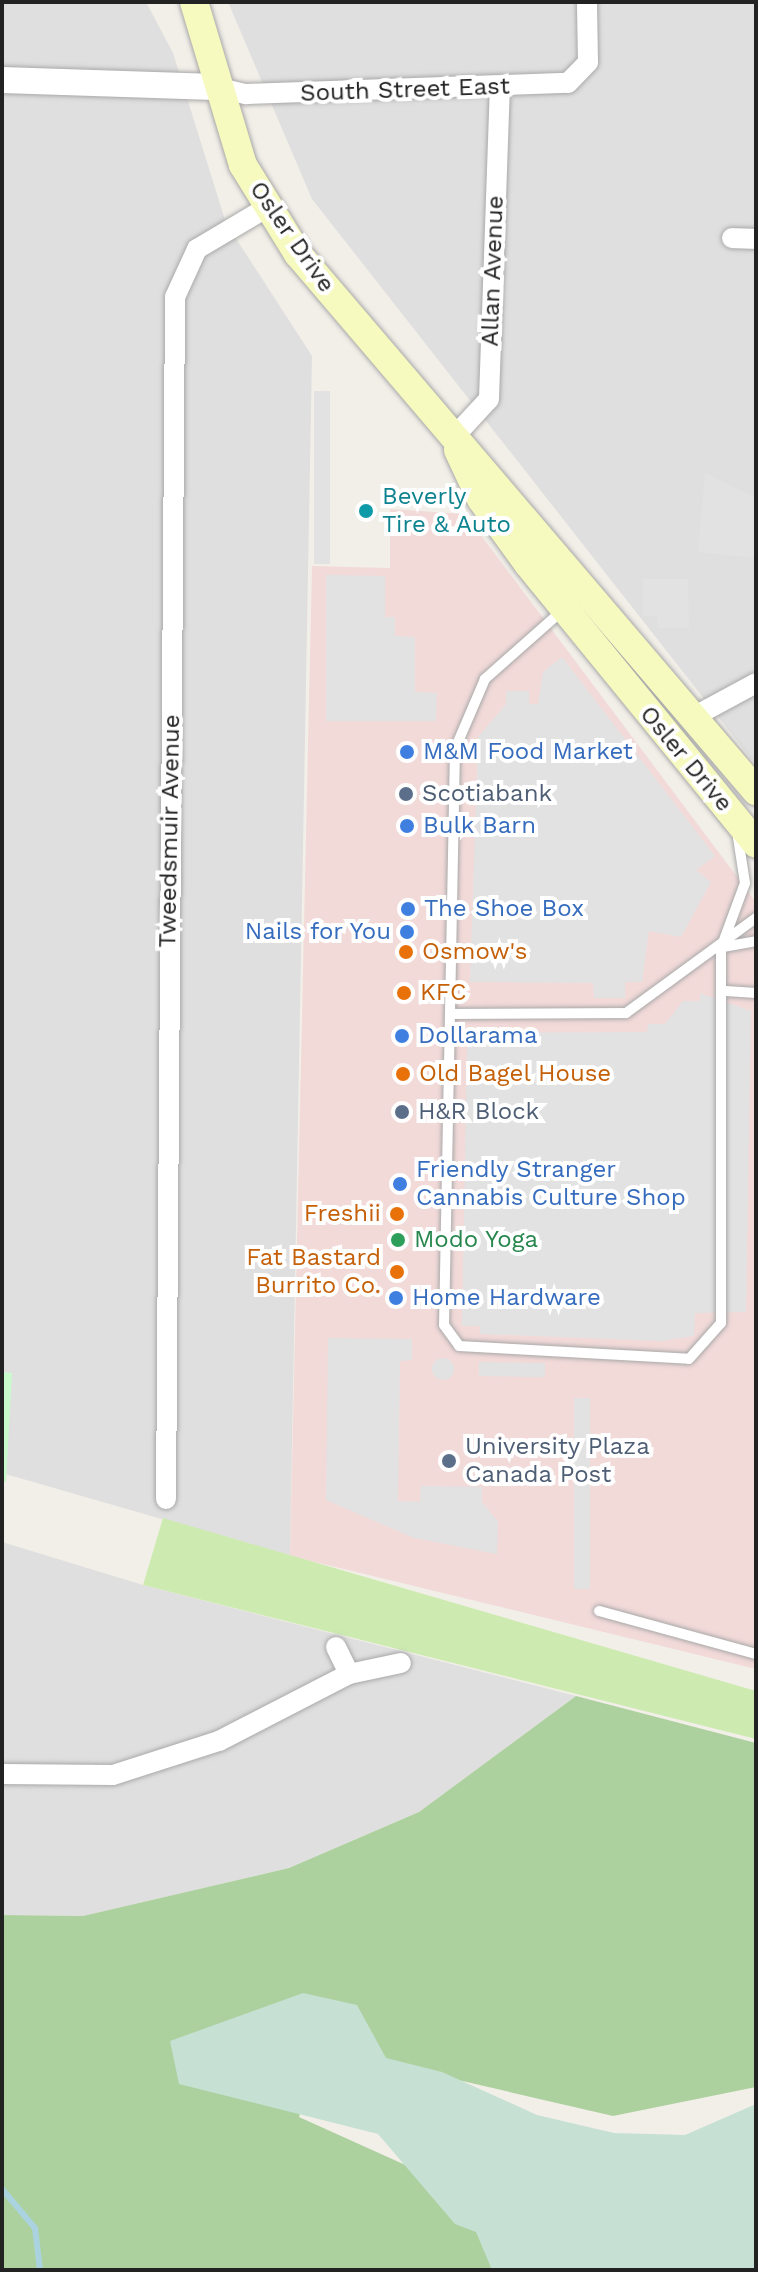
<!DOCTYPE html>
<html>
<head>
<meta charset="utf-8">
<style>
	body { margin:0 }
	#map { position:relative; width:758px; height:2272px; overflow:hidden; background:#f2efe9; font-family:"Work Sans",sans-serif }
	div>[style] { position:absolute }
	.residential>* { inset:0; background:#e0dfdf }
	.commercial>* { inset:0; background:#f2dad9 }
	.grass>* { inset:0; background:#cdebb0 }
	.forest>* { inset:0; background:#add19e }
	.wetland>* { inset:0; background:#c6e0d4 }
	.park>* { inset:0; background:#c8facc }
	.parking>* { inset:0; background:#e2e2e2; transform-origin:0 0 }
	.round { border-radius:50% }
	.stream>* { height:6px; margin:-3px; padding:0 3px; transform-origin:3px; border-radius:3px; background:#aad3df }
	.roads { filter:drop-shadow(0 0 2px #a9a9a9) drop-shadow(0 0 2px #a9a9a9) }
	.service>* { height:10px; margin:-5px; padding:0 5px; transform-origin:5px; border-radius:5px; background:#fff }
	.minor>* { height:20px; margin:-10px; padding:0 10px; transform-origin:10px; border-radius:10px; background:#fff }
	.tertiary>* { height:26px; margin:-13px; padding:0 13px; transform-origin:13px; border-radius:13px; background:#fff }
	.secondary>* { height:28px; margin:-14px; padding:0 14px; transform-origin:14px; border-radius:14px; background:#f7fabf }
	.dots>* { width:22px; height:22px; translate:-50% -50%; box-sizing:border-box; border:4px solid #fff; border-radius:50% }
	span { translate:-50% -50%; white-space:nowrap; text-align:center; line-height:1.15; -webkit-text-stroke:8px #fff; paint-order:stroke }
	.street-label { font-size:24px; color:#222 }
	.culture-label { font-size:24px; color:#0d838f }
	.left { translate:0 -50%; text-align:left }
	.shop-label { font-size:24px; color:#366cbe }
	.right { translate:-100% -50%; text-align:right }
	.service-label { font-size:24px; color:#4e5e75 }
	.food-label { font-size:24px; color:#c56008 }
	.leisure-label { font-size:24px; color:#27864d }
	.frame { position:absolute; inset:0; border:4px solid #222; pointer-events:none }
</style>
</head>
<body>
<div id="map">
	<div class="residential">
		<i style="clip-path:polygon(2px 2px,146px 2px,173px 53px,226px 223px,312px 356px,290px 1556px,2px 1473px)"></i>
		<i style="clip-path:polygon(228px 2px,756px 2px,756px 765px,312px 199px)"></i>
		<i style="clip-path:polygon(2px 1542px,143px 1585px,576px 1696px,419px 1812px,289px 1868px,83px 1916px,2px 1915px)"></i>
	</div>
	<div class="commercial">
		<i style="clip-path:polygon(390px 509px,465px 514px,756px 902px,756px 1669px,290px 1556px,312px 566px,390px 568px)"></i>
	</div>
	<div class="grass">
		<i style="clip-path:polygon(163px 1518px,756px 1691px,756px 1739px,143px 1585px)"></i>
	</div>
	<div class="forest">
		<i style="clip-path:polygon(576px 1696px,756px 1743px,756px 2087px,613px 2116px,350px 2055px,317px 2058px,299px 2117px,463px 2191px,512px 2270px,2px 2270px,2px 1915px,83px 1916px,289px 1868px,419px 1812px)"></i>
	</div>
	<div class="wetland">
		<i style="clip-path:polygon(303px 1993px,357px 2005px,386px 2058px,442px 2072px,537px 2115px,614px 2133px,685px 2135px,756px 2104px,756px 2270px,492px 2270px,476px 2232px,455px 2224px,378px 2134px,179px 2084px,170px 2041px)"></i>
	</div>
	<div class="park">
		<i style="clip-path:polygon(2px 1372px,12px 1373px,6px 1482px,2px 1481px)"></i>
	</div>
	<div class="parking">
		<i style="left:314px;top:391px;width:16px;height:173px"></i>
		<i style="clip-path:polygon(705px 473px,756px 498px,756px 558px,698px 552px)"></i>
		<i style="clip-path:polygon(326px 575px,385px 576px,385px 617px,395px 617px,395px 636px,415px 637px,415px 692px,437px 693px,436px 721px,326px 721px)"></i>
		<i style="clip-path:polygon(643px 579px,688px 579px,689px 628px,658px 628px,657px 616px,643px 616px)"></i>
		<i style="clip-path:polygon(562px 657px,715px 856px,696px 870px,711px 882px,681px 937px,649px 931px,642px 982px,625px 982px,625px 998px,594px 998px,593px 983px,470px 982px,478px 737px,506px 704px,506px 691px,529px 691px,529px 704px,538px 704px,543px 672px)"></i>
		<i style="clip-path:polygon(700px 993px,751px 1011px,746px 1312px,695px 1313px,694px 1336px,660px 1341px,480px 1334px,480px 1326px,462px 1326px,467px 1045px,485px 1045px,486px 1033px,647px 1032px,648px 1024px,665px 1024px,683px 1001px,700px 1001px)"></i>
		<i style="clip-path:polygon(328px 1338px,412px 1339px,412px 1360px,400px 1361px,398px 1501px,420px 1502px,421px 1486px,482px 1487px,482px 1502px,498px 1522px,497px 1554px,414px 1538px,326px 1500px)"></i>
		<i class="round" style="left:432px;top:1358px;width:22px;height:22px"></i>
		<i style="left:479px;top:1362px;width:66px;height:14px;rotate:1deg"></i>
		<i style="left:574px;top:1398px;width:16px;height:191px"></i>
	</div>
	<div class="stream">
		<i style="left:2px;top:2189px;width:51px;rotate:49.8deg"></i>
		<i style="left:35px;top:2228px;width:42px;rotate:83.2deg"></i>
	</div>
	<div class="roads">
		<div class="service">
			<i style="left:564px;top:609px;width:106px;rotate:138.5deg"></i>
			<i style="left:485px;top:679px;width:76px;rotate:113.2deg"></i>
			<i style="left:455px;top:749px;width:576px;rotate:91.09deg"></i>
			<i style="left:444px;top:1325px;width:26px;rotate:54deg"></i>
			<i style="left:459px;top:1346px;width:230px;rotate:3.2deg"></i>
			<i style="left:689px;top:1359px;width:48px;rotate:-48.4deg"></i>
			<i style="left:721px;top:1323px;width:375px;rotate:-90deg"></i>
			<i style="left:721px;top:948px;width:69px;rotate:-69.7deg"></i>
			<i style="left:745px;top:883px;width:46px;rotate:-98.8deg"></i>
			<i style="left:723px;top:947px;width:34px;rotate:-10deg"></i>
			<i style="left:726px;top:991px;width:30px;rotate:4deg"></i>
			<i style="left:450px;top:1014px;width:176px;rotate:-0.3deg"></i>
			<i style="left:626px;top:1013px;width:161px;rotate:-36.2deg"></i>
			<i style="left:599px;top:1611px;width:163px;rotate:15.3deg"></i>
		</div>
		<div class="minor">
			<i style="left:215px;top:87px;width:32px;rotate:13deg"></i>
			<i style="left:246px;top:94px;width:322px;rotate:-2deg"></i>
			<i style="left:568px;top:83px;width:29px;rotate:-46deg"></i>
			<i style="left:588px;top:62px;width:60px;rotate:-91deg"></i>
			<i style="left:732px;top:238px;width:24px;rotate:2deg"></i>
			<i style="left:452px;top:439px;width:54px;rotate:-47.2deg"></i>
			<i style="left:489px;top:399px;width:311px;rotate:-88deg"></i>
			<i style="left:695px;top:716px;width:69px;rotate:-28.4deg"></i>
			<i style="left:166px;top:1499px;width:1202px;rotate:-89.57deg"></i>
			<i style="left:175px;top:297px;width:53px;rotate:-65.4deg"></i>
			<i style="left:197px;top:249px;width:80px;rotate:-30.7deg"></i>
			<i style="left:336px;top:1647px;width:30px;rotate:64deg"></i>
			<i style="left:2px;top:1774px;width:111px;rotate:0.5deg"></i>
			<i style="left:113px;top:1775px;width:111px;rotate:-17.8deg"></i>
			<i style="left:219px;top:1741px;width:146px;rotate:-27.3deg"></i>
			<i style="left:349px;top:1674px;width:53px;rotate:-11.9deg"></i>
		</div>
		<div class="tertiary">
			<i style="left:2px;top:80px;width:213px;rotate:1.9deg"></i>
		</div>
		<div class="secondary">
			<i style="left:194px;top:2px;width:170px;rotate:73.3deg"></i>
			<i style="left:243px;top:165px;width:105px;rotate:58.3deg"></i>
			<i style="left:298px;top:254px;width:706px;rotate:49.54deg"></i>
			<i style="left:458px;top:450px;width:54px;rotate:64.9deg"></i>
			<i style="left:481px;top:499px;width:80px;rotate:54.1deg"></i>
			<i style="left:528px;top:564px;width:361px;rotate:50.8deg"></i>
		</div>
	</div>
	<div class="dots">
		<i style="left:366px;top:511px;background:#0f9aa8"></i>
		<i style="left:407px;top:752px;background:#3f7fe0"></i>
		<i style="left:406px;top:794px;background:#5c6f8a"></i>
		<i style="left:407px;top:826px;background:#3f7fe0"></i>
		<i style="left:408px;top:909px;background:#3f7fe0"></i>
		<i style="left:407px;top:932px;background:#3f7fe0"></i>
		<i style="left:406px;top:952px;background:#e8710a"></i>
		<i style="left:404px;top:993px;background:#e8710a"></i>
		<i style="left:402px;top:1036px;background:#3f7fe0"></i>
		<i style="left:403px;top:1074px;background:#e8710a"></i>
		<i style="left:402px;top:1112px;background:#5c6f8a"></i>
		<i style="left:400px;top:1184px;background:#3f7fe0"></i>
		<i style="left:397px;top:1214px;background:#e8710a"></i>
		<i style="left:398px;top:1240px;background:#2e9e5b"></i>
		<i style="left:397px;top:1272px;background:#e8710a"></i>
		<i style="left:396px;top:1298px;background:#3f7fe0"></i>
		<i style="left:449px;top:1461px;background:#5c6f8a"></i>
	</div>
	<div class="street-label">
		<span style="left:405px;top:90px;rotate:-2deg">South Street East</span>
		<span style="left:292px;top:237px;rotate:55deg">Osler Drive</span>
		<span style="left:493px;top:271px;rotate:-88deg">Allan Avenue</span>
		<span style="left:686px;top:759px;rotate:50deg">Osler Drive</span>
		<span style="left:170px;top:831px;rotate:-89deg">Tweedsmuir Avenue</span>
	</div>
	<div class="culture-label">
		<span class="left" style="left:382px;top:511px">Beverly<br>Tire &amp; Auto</span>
	</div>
	<div class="shop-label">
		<span class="left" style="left:423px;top:752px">M&amp;M Food Market</span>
		<span class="left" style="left:423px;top:826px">Bulk Barn</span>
		<span class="left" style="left:424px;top:909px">The Shoe Box</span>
		<span class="right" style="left:391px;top:932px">Nails for You</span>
		<span class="left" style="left:418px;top:1036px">Dollarama</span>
		<span class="left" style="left:416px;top:1184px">Friendly Stranger<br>Cannabis Culture Shop</span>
		<span class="left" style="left:412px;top:1298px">Home Hardware</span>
	</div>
	<div class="service-label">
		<span class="left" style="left:422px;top:794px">Scotiabank</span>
		<span class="left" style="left:418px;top:1112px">H&amp;R Block</span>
		<span class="left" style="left:465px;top:1461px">University Plaza<br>Canada Post</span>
	</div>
	<div class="food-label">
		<span class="left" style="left:422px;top:952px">Osmow's</span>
		<span class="left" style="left:420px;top:993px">KFC</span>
		<span class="left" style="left:419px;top:1074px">Old Bagel House</span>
		<span class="right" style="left:381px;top:1214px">Freshii</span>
		<span class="right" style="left:381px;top:1272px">Fat Bastard<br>Burrito Co.</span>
	</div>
	<div class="leisure-label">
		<span class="left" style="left:414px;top:1240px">Modo Yoga</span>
	</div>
	<div class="frame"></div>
</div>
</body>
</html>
